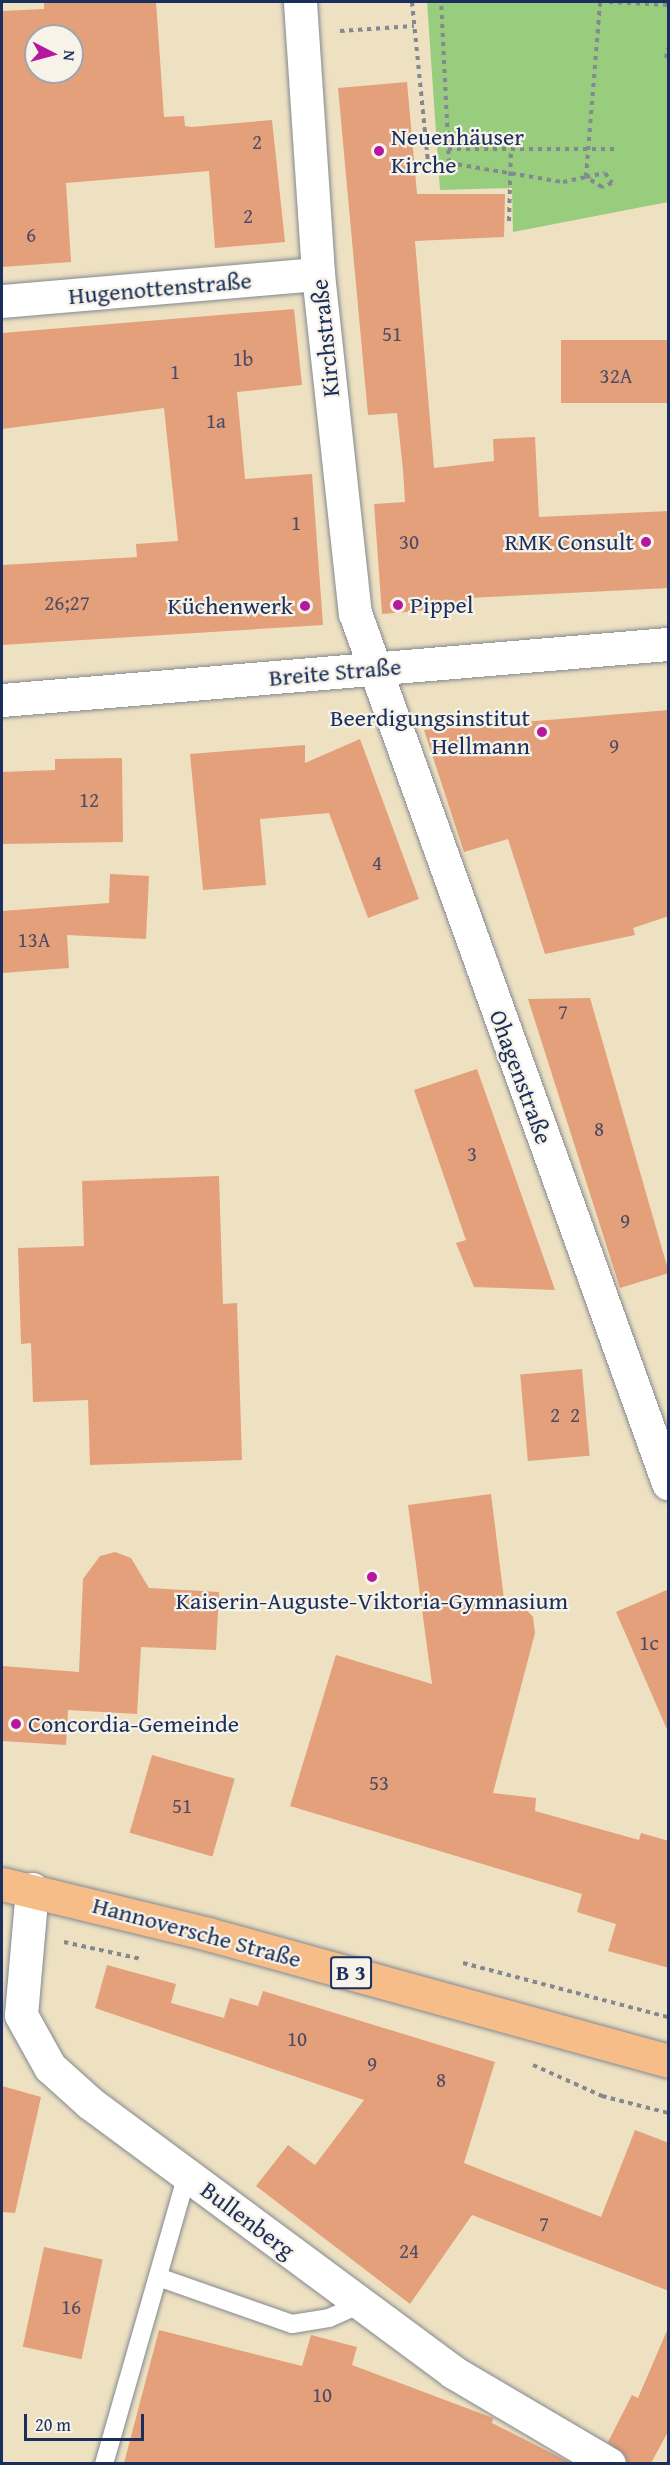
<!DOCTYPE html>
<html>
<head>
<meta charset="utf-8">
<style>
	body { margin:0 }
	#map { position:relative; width:670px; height:2465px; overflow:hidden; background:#ede1c2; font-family:"Gentium Book Plus",serif }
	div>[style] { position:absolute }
	.green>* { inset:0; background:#99cd7e }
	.building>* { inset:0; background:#e3a07a; transform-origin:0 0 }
	.path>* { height:4px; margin-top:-2px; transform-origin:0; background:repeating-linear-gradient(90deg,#848890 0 4.5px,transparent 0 9px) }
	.roads { filter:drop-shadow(0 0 2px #848890) drop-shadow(0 0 2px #848890) }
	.lane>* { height:18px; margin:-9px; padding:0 9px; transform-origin:9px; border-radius:9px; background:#fff }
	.street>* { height:33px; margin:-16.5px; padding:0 16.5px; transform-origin:16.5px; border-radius:16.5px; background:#fff }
	.primary>* { height:33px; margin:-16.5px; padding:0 16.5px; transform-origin:16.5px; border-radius:16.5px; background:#f7bd88 }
	.dots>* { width:16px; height:16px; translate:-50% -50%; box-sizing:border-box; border:3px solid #f7f3e8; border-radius:50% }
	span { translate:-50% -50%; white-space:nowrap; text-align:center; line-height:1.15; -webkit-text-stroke:4.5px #f7f3e8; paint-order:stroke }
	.number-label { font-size:21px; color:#4d4b65 }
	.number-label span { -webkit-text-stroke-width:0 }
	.shield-label span { padding:2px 4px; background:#f7f3e8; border:2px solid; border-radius:4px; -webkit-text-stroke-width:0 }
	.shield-label { font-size:22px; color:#1b2f5e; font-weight:700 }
	.poi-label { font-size:24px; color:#1b2f5e }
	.left { translate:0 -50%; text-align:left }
	.right { translate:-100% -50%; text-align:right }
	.street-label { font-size:24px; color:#1b2f5e }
	.frame { position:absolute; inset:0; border:3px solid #1b2f5e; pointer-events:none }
	.north { position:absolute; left:24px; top:24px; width:60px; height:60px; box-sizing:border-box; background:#f7f3e8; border:2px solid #9fa5b1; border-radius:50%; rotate:96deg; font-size:16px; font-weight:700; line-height:24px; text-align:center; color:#1b2f5e }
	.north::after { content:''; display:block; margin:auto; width:21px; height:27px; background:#b5179e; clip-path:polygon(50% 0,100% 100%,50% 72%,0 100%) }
	.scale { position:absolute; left:24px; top:2414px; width:120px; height:27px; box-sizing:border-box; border:3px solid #1b2f5e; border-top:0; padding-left:8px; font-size:18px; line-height:21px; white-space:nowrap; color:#1b2f5e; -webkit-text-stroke:4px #f7f3e8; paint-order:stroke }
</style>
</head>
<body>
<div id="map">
	<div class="green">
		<i style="clip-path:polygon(427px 2px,668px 2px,668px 202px,513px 232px,512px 188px,440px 190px)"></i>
	</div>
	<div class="building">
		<i style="clip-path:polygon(evenodd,44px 2px,156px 2px,164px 117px,184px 116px,185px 126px,191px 127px,272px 120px,285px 242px,215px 248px,209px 171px,66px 183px,71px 262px,2px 267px,2px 11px,44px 9px,44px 2px,36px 36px,72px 36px,72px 72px,36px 72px,36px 36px)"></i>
		<i style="clip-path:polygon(407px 82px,417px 194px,505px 194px,504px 237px,415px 241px,434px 468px,494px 461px,493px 439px,535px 437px,539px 517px,669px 511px,669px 588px,468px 598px,469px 607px,382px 614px,374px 504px,405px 502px,403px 470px,397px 413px,368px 415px,338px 88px)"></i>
		<i style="clip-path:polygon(294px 309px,302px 385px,237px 392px,245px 479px,312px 474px,323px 625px,2px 645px,2px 565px,137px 557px,136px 544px,178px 541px,164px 408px,2px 429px,2px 333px)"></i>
		<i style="left:669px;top:340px;width:63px;height:108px;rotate:90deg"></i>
		<i style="clip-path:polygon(669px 710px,669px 916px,633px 928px,635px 935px,545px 954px,508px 839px,464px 852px,424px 730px)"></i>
		<i style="clip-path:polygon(360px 739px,419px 899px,368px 918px,329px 813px,260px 819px,266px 885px,203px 890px,190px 754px,305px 745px,305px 763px)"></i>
		<i style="clip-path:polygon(122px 758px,123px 842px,2px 844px,2px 772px,55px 770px,55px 759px)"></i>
		<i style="clip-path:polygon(110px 874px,149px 876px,146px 939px,67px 935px,69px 968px,2px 973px,2px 911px,109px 903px)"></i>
		<i style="clip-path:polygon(590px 998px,669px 1273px,620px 1288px,528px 999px)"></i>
		<i style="clip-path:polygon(477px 1069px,555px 1290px,474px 1287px,456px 1243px,466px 1240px,414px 1090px)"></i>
		<i style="clip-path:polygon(219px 1176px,223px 1304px,237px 1303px,242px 1460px,90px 1465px,88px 1400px,33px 1402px,31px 1343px,21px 1344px,18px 1248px,84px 1246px,82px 1181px)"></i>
		<i style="left:582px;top:1369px;width:87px;height:62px;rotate:85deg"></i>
		<i style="clip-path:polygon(491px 1494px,504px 1599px,522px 1605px,533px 1617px,535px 1633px,493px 1793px,536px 1798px,535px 1811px,639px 1840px,641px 1833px,669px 1841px,669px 1968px,608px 1951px,616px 1924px,577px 1912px,582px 1894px,290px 1806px,336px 1655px,432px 1684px,408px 1505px)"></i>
		<i style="clip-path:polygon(115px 1552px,131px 1558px,149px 1588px,219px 1592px,216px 1650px,141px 1647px,137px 1714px,68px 1710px,66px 1745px,2px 1741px,2px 1666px,79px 1672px,83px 1579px,100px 1556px)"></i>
		<i style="clip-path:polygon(669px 1589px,669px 1734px,616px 1612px)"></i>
		<i style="left:152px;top:1755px;width:86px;height:81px;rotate:16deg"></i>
		<i style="clip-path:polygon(107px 1965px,176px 1984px,171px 2003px,224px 2018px,230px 1998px,258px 2006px,263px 1991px,495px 2062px,464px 2163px,601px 2217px,635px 2130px,669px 2143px,669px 2291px,472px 2215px,410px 2304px,256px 2186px,288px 2145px,315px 2165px,364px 2100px,95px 2008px)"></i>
		<i style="clip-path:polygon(2px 2086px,41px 2097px,15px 2213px,2px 2212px)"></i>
		<i style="left:44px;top:2247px;width:60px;height:102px;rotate:12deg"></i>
		<i style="clip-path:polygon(669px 2326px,669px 2430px,651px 2463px,628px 2463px,608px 2442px,632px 2395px,638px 2398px)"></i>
		<i style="clip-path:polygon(159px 2330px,302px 2366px,311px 2335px,357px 2347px,352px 2365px,493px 2418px,492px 2423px,571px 2463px,124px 2463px)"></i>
	</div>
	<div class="path">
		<i style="left:412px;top:2px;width:161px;rotate:84.3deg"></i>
		<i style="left:428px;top:162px;width:21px;rotate:3deg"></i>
		<i style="left:449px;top:163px;width:161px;rotate:-92.8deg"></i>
		<i style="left:609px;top:2px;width:59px;rotate:2.9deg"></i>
		<i style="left:340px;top:31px;width:74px;rotate:-3.9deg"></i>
		<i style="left:666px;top:58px;width:10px;rotate:-79deg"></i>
		<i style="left:448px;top:149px;width:169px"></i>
		<i style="left:449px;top:163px;width:116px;rotate:9.5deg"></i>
		<i style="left:563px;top:182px;width:24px;rotate:-12deg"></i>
		<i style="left:586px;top:177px;width:19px;rotate:-12deg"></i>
		<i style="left:605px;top:173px;width:12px;rotate:55deg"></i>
		<i style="left:612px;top:183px;width:11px;rotate:158deg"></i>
		<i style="left:602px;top:187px;width:19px;rotate:-148deg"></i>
		<i style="left:586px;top:177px;width:176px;rotate:-85.4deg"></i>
		<i style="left:509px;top:221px;width:72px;rotate:-88.4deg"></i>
		<i style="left:64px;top:1942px;width:79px;rotate:12.4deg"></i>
		<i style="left:463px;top:1963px;width:212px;rotate:14.8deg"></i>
		<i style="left:533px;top:2065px;width:76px;rotate:24.2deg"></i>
		<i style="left:602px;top:2096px;width:68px;rotate:14.4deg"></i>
	</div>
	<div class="roads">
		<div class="lane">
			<i style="left:158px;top:2277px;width:142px;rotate:19.3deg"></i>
			<i style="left:292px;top:2324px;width:37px;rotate:-9deg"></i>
			<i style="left:329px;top:2318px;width:35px;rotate:-24deg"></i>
			<i style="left:104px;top:2464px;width:301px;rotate:-74deg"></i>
		</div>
		<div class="street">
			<i style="left:300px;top:2px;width:273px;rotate:86.2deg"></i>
			<i style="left:318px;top:274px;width:341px;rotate:83.8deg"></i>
			<i style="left:355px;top:613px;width:925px;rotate:70.21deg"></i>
			<i style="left:2px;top:301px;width:317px;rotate:-4.9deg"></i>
			<i style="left:2px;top:700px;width:668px;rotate:-4.81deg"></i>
			<i style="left:32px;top:1889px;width:126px;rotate:95deg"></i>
			<i style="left:21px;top:2015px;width:60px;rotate:60.9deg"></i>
			<i style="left:50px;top:2067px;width:54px;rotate:42deg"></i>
			<i style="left:90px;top:2103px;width:452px;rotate:36.5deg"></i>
			<i style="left:453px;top:2372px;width:181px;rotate:30.5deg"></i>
		</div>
		<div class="primary">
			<i style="left:2px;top:1884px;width:212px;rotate:13.6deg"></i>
			<i style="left:208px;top:1934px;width:477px;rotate:15.4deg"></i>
		</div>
	</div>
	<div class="dots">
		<i style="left:379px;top:151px;background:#b5179e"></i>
		<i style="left:646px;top:542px;background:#b5179e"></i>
		<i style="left:398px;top:605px;background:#b5179e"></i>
		<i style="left:305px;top:606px;background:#b5179e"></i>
		<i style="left:542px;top:732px;background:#b5179e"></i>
		<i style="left:372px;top:1577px;background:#b5179e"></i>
		<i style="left:16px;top:1724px;background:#b5179e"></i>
	</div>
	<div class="number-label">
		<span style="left:257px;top:142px">2</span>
		<span style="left:248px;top:216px">2</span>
		<span style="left:31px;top:235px">6</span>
		<span style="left:392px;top:334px">51</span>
		<span style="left:243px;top:359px">1b</span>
		<span style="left:175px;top:372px">1</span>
		<span style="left:616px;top:376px">32A</span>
		<span style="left:216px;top:421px">1a</span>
		<span style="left:296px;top:523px">1</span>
		<span style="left:409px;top:542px">30</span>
		<span style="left:67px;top:603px">26;27</span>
		<span style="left:614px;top:746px">9</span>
		<span style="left:89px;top:800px">12</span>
		<span style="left:377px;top:863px">4</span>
		<span style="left:34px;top:940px">13A</span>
		<span style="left:563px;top:1012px">7</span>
		<span style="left:599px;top:1129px">8</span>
		<span style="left:472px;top:1154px">3</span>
		<span style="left:625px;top:1221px">9</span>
		<span style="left:555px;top:1415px">2</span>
		<span style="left:575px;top:1415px">2</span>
		<span style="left:649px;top:1643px">1c</span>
		<span style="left:379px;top:1783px">53</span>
		<span style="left:182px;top:1806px">51</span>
		<span style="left:297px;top:2039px">10</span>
		<span style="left:372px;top:2064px">9</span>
		<span style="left:441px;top:2080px">8</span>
		<span style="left:544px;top:2224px">7</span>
		<span style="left:409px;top:2251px">24</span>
		<span style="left:71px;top:2307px">16</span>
		<span style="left:322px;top:2395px">10</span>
	</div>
	<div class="shield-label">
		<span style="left:351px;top:1973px">B 3</span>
	</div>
	<div class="poi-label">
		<span class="left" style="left:391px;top:151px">Neuenhäuser<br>Kirche</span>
		<span class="right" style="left:634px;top:542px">RMK Consult</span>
		<span class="left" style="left:410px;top:605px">Pippel</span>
		<span class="right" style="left:293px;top:606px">Küchenwerk</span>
		<span class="right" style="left:530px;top:732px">Beerdigungsinstitut<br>Hellmann</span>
		<span style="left:372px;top:1601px">Kaiserin-Auguste-Viktoria-Gymnasium</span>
		<span class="left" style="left:28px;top:1724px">Concordia-Gemeinde</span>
	</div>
	<div class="street-label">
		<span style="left:160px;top:288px;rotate:-5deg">Hugenottenstraße</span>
		<span style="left:325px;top:338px;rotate:-96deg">Kirchstraße</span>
		<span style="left:335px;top:672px;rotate:-5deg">Breite Straße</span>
		<span style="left:521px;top:1077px;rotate:70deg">Ohagenstraße</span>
		<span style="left:197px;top:1932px;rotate:15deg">Hannoversche Straße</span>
		<span style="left:248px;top:2220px;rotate:37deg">Bullenberg</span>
	</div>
	<div class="frame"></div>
	<div class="north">N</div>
	<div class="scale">20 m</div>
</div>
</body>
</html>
